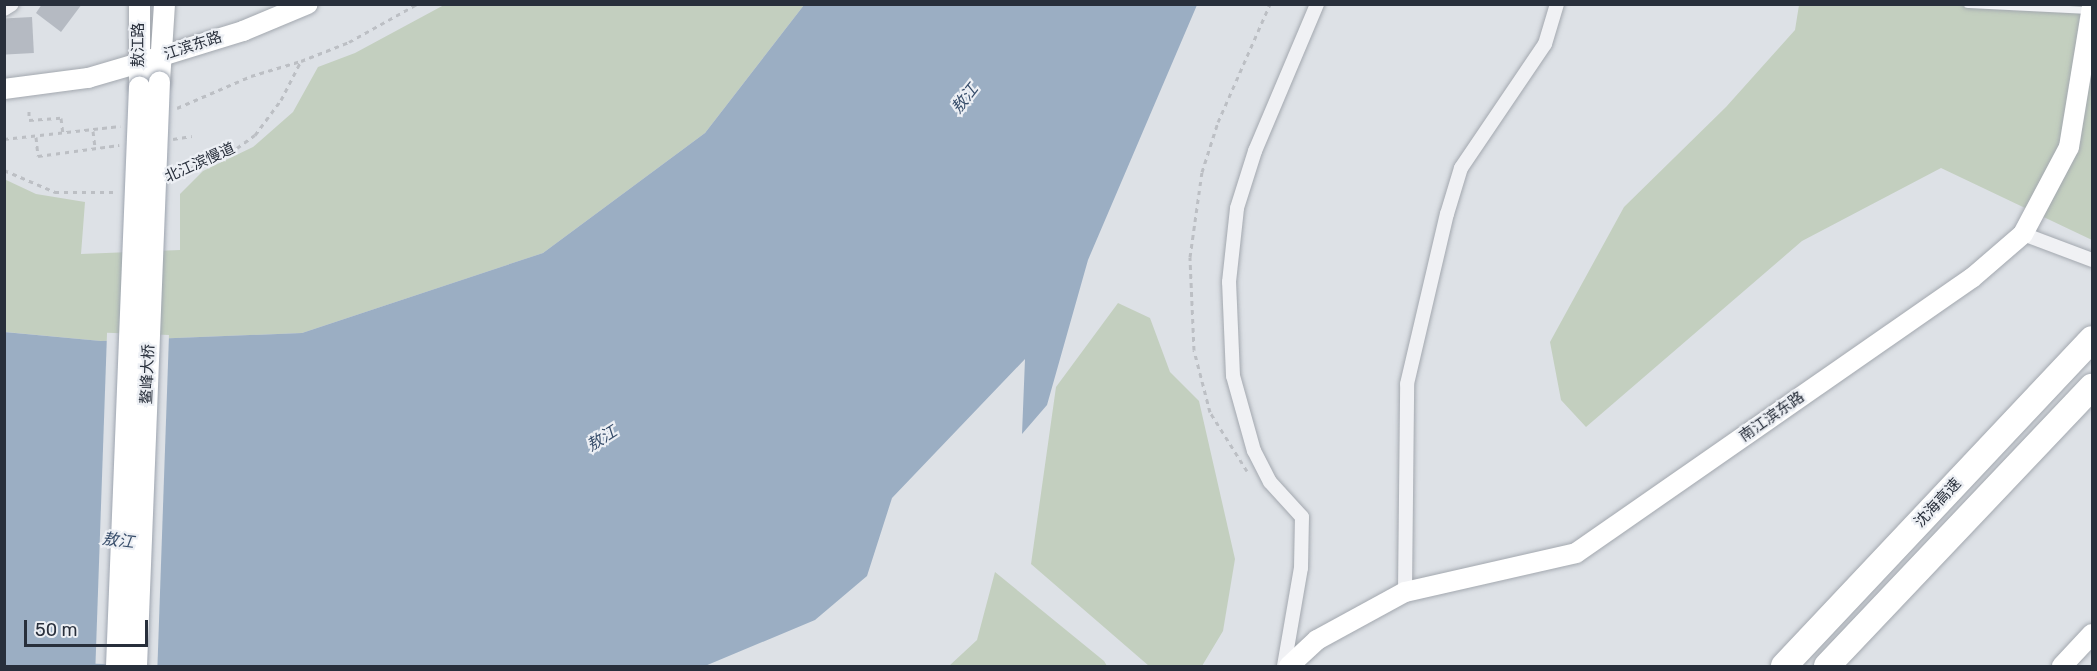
<!DOCTYPE html>
<html>
<head>
<meta charset="utf-8">
<style>
	body { margin:0 }
	#map { position:relative; width:2097px; height:671px; overflow:hidden; background:#dde1e6; font-family:Rubik,"Noto Sans SC",sans-serif }
	div>[style] { position:absolute }
	.green>* { inset:0; background:#c3cfbf }
	.water>* { inset:0; background:#9baec3 }
	.pier>* { inset:0; background:#dde1e6; transform-origin:0 0 }
	.building>* { inset:0; background:#b5bac2; transform-origin:0 0 }
	.path>* { height:3px; margin-top:-1.5px; transform-origin:0; background:repeating-linear-gradient(90deg,#bcbfc4 0 4.5px,transparent 0 9px) }
	.roads { filter:drop-shadow(0 0 2px #a3a8af) drop-shadow(0 0 2px #a3a8af) }
	.lane>* { height:7px; margin:-3.5px; padding:0 3.5px; transform-origin:3.5px; border-radius:3.5px; background:#f0f1f4 }
	.street>* { height:14px; margin:-7px; padding:0 7px; transform-origin:7px; border-radius:7px; background:#f0f1f4 }
	.secondary>* { height:20px; margin:-10px; padding:0 10px; transform-origin:10px; border-radius:10px; background:#fff }
	.primary>* { height:21px; margin:-10.5px; padding:0 10.5px; transform-origin:10.5px; border-radius:10.5px; background:#fff }
	.highway>* { height:26px; margin:-13px; padding:0 13px; transform-origin:13px; border-radius:13px; background:#fff }
	.bridges { filter:drop-shadow(0 0 2px #9ea5b0) drop-shadow(0 0 2px #9ea5b0) }
	.primary-bridge>* { height:21px; margin:-10.5px; padding:0 10.5px; transform-origin:10.5px; border-radius:10.5px; background:#fff }
	span { translate:-50% -50%; white-space:nowrap; text-align:center; line-height:1.15; -webkit-text-stroke:4.5px #eceff4; paint-order:stroke }
	.street-label { font-size:15px; color:#282f3b }
	.water-label { font-size:16px; color:#374d6a; font-style:italic }
	.frame { position:absolute; inset:0; border:6px solid #282f3b; pointer-events:none }
	.scale { position:absolute; left:24px; top:620px; width:124px; height:27px; box-sizing:border-box; border:3px solid #282f3b; border-top:0; padding-left:8px; font-size:18px; line-height:21px; white-space:nowrap; color:#282f3b; -webkit-text-stroke:4px #eceff4; paint-order:stroke }
</style>
</head>
<body>
<div id="map">
	<div class="green">
		<i style="clip-path:polygon(444px 5px,804px 5px,705px 133px,543px 253px,302px 333px,101px 341px,5px 332px,4px 179px,36px 194px,85px 202px,81px 254px,180px 250px,180px 194px,203px 171px,253px 147px,293px 112px,318px 67px,355px 53px)"></i>
		<i style="clip-path:polygon(1799px 5px,2092px 5px,2092px 240px,1941px 168px,1802px 241px,1586px 427px,1561px 400px,1550px 342px,1624px 207px,1726px 107px,1795px 30px)"></i>
		<i style="clip-path:polygon(1118px 303px,1150px 318px,1170px 372px,1199px 401px,1235px 559px,1223px 631px,1202px 666px,1149px 666px,1031px 564px,1056px 387px)"></i>
		<i style="clip-path:polygon(995px 572px,1104px 661px,1107px 666px,949px 666px,977px 640px)"></i>
	</div>
	<div class="water">
		<i style="clip-path:polygon(804px 5px,1197px 5px,1088px 260px,1047px 405px,1022px 434px,1025px 359px,892px 498px,867px 576px,815px 620px,705px 666px,5px 666px,4px 332px,101px 341px,302px 333px,543px 253px,705px 133px)"></i>
	</div>
	<div class="pier">
		<i style="left:169px;top:335px;width:331px;height:62px;rotate:92deg"></i>
	</div>
	<div class="building">
		<i style="clip-path:polygon(42px 4px,82px 4px,61px 32px,36px 13px)"></i>
		<i style="left:32px;top:17px;width:36px;height:28px;rotate:87deg"></i>
	</div>
	<div class="path">
		<i style="left:177px;top:108px;width:81px;rotate:-23.4deg"></i>
		<i style="left:251px;top:76px;width:52px;rotate:-16.7deg"></i>
		<i style="left:29px;top:111px;width:9px;rotate:90deg"></i>
		<i style="left:29px;top:120px;width:32px;rotate:-4deg"></i>
		<i style="left:61px;top:118px;width:16px;rotate:83deg"></i>
		<i style="left:93px;top:131px;width:17px;rotate:83deg"></i>
		<i style="left:36px;top:137px;width:19px;rotate:84deg"></i>
		<i style="left:38px;top:156px;width:82px;rotate:-7.7deg"></i>
		<i style="left:4px;top:139px;width:117px;rotate:-6.4deg"></i>
		<i style="left:173px;top:139px;width:19px;rotate:-9deg"></i>
		<i style="left:4px;top:170px;width:56px;rotate:23.3deg"></i>
		<i style="left:55px;top:192px;width:63px"></i>
		<i style="left:173px;top:176px;width:70px;rotate:-23.6deg"></i>
		<i style="left:237px;top:148px;width:22px;rotate:-36deg"></i>
		<i style="left:255px;top:135px;width:44px;rotate:-53.4deg"></i>
		<i style="left:281px;top:100px;width:44px;rotate:-62.9deg"></i>
		<i style="left:301px;top:61px;width:52px;rotate:-21.6deg"></i>
		<i style="left:349px;top:42px;width:78px;rotate:-29.2deg"></i>
		<i style="left:1247px;top:471px;width:70px;rotate:-122.1deg"></i>
		<i style="left:1210px;top:412px;width:64px;rotate:-104.5deg"></i>
		<i style="left:1194px;top:350px;width:93px;rotate:-92.5deg"></i>
		<i style="left:1190px;top:257px;width:86px;rotate:-82deg"></i>
		<i style="left:1202px;top:172px;width:52px;rotate:-72.3deg"></i>
		<i style="left:1218px;top:122px;width:129px;rotate:-66.2deg"></i>
	</div>
	<div class="roads">
		<div class="lane">
			<i style="left:1967px;top:4px;width:123px;rotate:2.8deg"></i>
		</div>
		<div class="street">
			<i style="left:4px;top:9px;width:9px;rotate:-32deg"></i>
			<i style="left:2023px;top:234px;width:74px;rotate:20.6deg"></i>
			<i style="left:1405px;top:592px;width:208px;rotate:-89.4deg"></i>
			<i style="left:1407px;top:384px;width:175px;rotate:-76.8deg"></i>
			<i style="left:1447px;top:214px;width:48px;rotate:-73.1deg"></i>
			<i style="left:1461px;top:168px;width:150px;rotate:-55.9deg"></i>
			<i style="left:1545px;top:44px;width:42px;rotate:-73.3deg"></i>
			<i style="left:1284px;top:666px;width:99px;rotate:-80.2deg"></i>
			<i style="left:1301px;top:568px;width:51px;rotate:-88.9deg"></i>
			<i style="left:1302px;top:517px;width:47px;rotate:-132.4deg"></i>
			<i style="left:1270px;top:482px;width:35px;rotate:-117deg"></i>
			<i style="left:1254px;top:451px;width:78px;rotate:-105.6deg"></i>
			<i style="left:1233px;top:376px;width:94px;rotate:-92.4deg"></i>
			<i style="left:1229px;top:282px;width:74px;rotate:-83.8deg"></i>
			<i style="left:1237px;top:208px;width:60px;rotate:-72.5deg"></i>
			<i style="left:1255px;top:151px;width:160px;rotate:-67.1deg"></i>
		</div>
		<div class="secondary">
			<i style="left:4px;top:89px;width:85px;rotate:-7.5deg"></i>
			<i style="left:88px;top:78px;width:53px;rotate:-16.4deg"></i>
			<i style="left:139px;top:63px;width:109px;rotate:-17.1deg"></i>
			<i style="left:243px;top:31px;width:70px;rotate:-22.6deg"></i>
			<i style="left:1289px;top:666px;width:38px;rotate:-43deg"></i>
			<i style="left:1317px;top:640px;width:100px;rotate:-28.6deg"></i>
			<i style="left:1405px;top:592px;width:175px;rotate:-12.8deg"></i>
			<i style="left:1576px;top:553px;width:482px;rotate:-34.8deg"></i>
			<i style="left:1972px;top:278px;width:67px;rotate:-40.8deg"></i>
			<i style="left:2023px;top:234px;width:98px;rotate:-62.1deg"></i>
			<i style="left:2069px;top:147px;width:143px;rotate:-80.7deg"></i>
			<i style="left:2062px;top:666px;width:44px;rotate:-46.8deg"></i>
		</div>
		<div class="primary">
			<i style="left:139px;top:4px;width:82px;rotate:90deg"></i>
			<i style="left:159px;top:81px;width:77px;rotate:-86.3deg"></i>
		</div>
		<div class="highway">
			<i style="left:1784px;top:666px;width:449px;rotate:-46.7deg"></i>
			<i style="left:1827px;top:666px;width:385px;rotate:-46.5deg"></i>
		</div>
	</div>
	<div class="bridges">
		<div class="primary-bridge">
			<i style="left:116px;top:666px;width:580px;rotate:-87.73deg"></i>
			<i style="left:136px;top:666px;width:585px;rotate:-87.75deg"></i>
		</div>
	</div>
	<div class="street-label">
		<span style="left:139px;top:45px;rotate:-90deg">敖江路</span>
		<span style="left:193px;top:46px;rotate:-18deg">江滨东路</span>
		<span style="left:200px;top:163px;rotate:-24deg">北江滨慢道</span>
		<span style="left:148px;top:374px;rotate:-88deg">鳌峰大桥</span>
		<span style="left:1772px;top:417px;rotate:-35deg">南江滨东路</span>
		<span style="left:1938px;top:503px;rotate:-47deg">沈海高速</span>
	</div>
	<div class="water-label">
		<span style="left:965px;top:99px;rotate:-52deg">敖江</span>
		<span style="left:602px;top:439px;rotate:-32deg">敖江</span>
		<span style="left:118px;top:541px;rotate:7deg">敖江</span>
	</div>
	<div class="frame"></div>
	<div class="scale">50 m</div>
</div>
</body>
</html>
